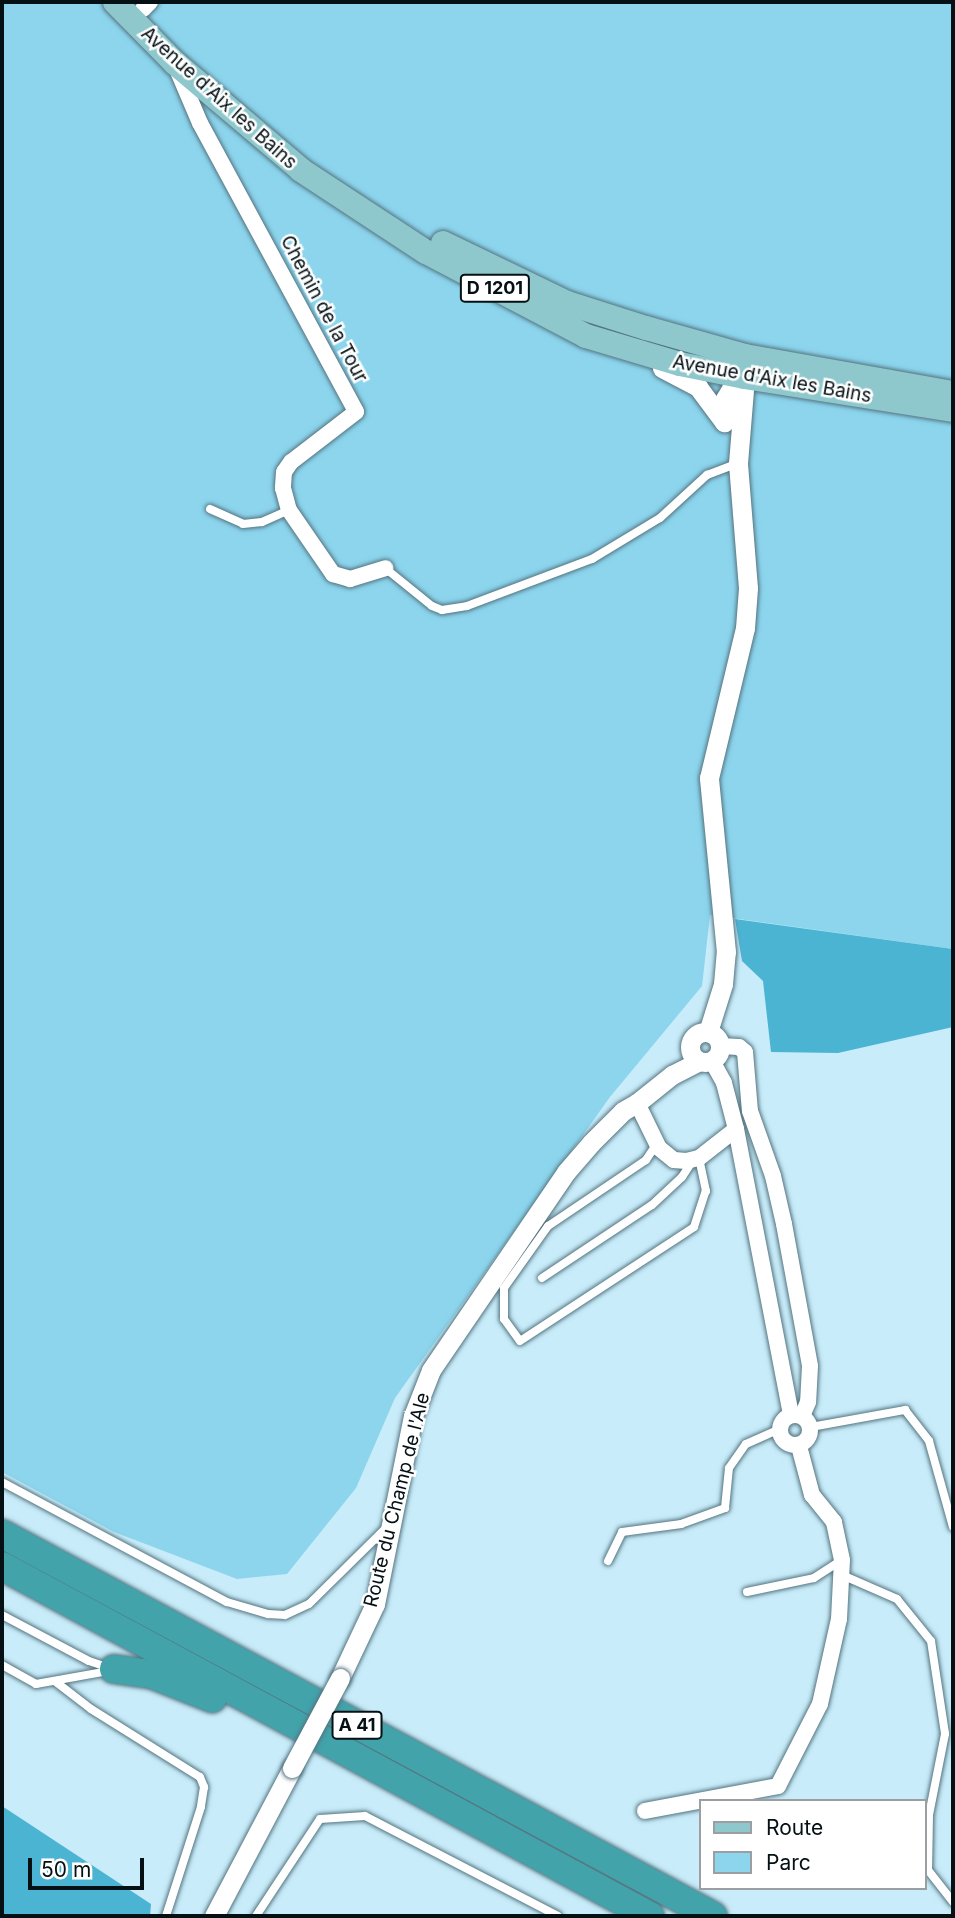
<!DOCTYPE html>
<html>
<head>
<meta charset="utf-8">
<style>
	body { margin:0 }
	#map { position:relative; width:955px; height:1918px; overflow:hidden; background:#c8ecf9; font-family:Inter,sans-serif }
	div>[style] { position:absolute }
	.green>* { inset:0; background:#8cd5ed }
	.forest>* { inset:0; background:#4cb4d3 }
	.roads { filter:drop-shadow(0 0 2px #547480) drop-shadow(0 0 2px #547480) }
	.service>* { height:8px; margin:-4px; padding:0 4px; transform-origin:4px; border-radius:4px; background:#fff }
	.minor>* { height:16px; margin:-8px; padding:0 8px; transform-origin:8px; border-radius:8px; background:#fff }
	.minor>.ring { margin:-8px; padding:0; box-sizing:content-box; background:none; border:16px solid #fff; border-radius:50% }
	.tertiary>* { height:19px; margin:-9.5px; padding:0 9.5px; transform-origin:9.5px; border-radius:9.5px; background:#fff }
	.tertiary>.ring { margin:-9.5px; padding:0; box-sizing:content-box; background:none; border:19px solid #fff; border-radius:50% }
	.primary>* { height:24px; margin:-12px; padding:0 12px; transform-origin:12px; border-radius:12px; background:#8ec8cc }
	.motorway>* { height:28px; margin:-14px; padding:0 14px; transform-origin:14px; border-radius:14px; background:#42a3aa }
	.bridges { filter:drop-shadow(0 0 2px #547480) drop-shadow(0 0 2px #547480) }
	.tertiary-bridge>* { height:19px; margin:-9.5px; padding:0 9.5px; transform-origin:9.5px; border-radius:9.5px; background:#fff }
	span { translate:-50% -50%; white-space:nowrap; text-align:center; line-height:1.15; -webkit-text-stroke:5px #fff; paint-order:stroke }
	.shield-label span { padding:2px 5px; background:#fff; border:2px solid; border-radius:5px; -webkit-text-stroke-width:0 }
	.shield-label { font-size:18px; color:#041014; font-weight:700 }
	.street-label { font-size:19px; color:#041014 }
	.frame { position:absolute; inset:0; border:4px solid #041014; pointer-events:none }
	.legend { position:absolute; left:699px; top:1799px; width:228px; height:91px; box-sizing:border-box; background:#fff; border:2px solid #9b9fa1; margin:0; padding:9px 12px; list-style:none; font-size:21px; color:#041014 }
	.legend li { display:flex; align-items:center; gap:14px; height:35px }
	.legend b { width:35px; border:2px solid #9b9fa1 }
	.scale { position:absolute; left:28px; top:1858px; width:116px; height:32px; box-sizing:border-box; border:4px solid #041014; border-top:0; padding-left:9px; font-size:21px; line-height:24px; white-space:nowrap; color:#041014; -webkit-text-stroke:5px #fff; paint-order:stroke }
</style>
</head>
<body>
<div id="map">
	<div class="green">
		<i style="clip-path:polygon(2px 2px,953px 2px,953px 949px,710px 915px,702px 986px,610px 1097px,395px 1398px,356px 1488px,287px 1574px,237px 1579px,114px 1532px,2px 1472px)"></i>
	</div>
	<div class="forest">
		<i style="clip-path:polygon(735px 919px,953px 949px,953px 1027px,838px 1053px,771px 1052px,763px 981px,742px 961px)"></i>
		<i style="clip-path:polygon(2px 1806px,151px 1904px,150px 1916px,2px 1916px)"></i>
	</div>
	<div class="roads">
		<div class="service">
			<i style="left:210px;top:509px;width:36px;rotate:24deg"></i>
			<i style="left:243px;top:524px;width:19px;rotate:-6deg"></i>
			<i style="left:262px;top:522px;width:30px;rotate:-24deg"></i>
			<i style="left:385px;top:568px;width:60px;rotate:39deg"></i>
			<i style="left:432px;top:606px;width:11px;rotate:22deg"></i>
			<i style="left:442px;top:610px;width:25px;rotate:-9deg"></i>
			<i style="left:467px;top:606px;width:134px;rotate:-20.6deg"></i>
			<i style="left:592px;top:559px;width:79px;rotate:-31.1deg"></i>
			<i style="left:660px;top:518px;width:64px;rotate:-42.5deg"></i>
			<i style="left:707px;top:475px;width:33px;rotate:-21deg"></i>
			<i style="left:656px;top:1145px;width:18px;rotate:124deg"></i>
			<i style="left:646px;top:1160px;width:118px;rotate:146deg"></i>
			<i style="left:548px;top:1226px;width:76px;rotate:125.4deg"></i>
			<i style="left:504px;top:1288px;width:31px;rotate:90deg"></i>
			<i style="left:504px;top:1319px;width:27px;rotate:54deg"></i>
			<i style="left:520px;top:1341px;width:208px;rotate:-33.2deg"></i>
			<i style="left:694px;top:1227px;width:38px;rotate:-72deg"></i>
			<i style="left:706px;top:1191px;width:34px;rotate:-102deg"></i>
			<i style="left:542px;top:1278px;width:132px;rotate:-33.6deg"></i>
			<i style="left:652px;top:1205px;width:41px;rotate:-43deg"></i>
			<i style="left:682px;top:1177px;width:20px;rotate:-57deg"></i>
			<i style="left:811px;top:1427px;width:96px;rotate:-10.3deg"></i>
			<i style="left:905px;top:1410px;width:39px;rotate:52deg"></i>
			<i style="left:929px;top:1441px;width:89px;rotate:74.4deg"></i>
			<i style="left:2px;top:1482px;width:255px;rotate:28.1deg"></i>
			<i style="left:227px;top:1602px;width:43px;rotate:16.3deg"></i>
			<i style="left:268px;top:1614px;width:17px;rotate:3deg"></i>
			<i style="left:285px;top:1615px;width:26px;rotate:-25deg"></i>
			<i style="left:309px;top:1604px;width:108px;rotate:-44.6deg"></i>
			<i style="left:608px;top:1561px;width:32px;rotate:-64deg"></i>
			<i style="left:622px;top:1532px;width:60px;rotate:-7.7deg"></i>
			<i style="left:681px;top:1524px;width:47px;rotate:-20deg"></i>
			<i style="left:725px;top:1508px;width:40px;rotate:-84.3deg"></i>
			<i style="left:729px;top:1468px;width:29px;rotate:-55deg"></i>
			<i style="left:746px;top:1444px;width:36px;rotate:-24deg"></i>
			<i style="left:842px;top:1575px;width:60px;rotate:23.6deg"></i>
			<i style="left:897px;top:1599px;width:54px;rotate:51deg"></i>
			<i style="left:931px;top:1641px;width:94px;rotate:81.4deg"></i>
			<i style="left:945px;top:1734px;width:83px;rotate:101.2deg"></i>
			<i style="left:929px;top:1815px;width:55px;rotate:91deg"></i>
			<i style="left:928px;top:1870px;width:41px;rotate:52deg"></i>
			<i style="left:747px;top:1592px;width:68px;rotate:-11.8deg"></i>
			<i style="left:814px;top:1578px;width:33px;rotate:-33deg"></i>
			<i style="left:2px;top:1615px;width:98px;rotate:27.9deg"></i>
			<i style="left:89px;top:1661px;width:21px;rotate:19deg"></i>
			<i style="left:2px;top:1665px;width:39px;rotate:29deg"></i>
			<i style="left:36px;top:1684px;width:73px;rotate:-10.2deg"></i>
			<i style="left:56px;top:1682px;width:44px;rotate:37.6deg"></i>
			<i style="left:91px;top:1709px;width:128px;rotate:32deg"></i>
			<i style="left:200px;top:1777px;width:11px;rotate:68deg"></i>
			<i style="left:204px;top:1787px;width:20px;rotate:99deg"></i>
			<i style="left:201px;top:1807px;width:114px;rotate:107.8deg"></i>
			<i style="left:256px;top:1916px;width:116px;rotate:-56.6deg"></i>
			<i style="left:320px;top:1819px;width:45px;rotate:-3.8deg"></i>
			<i style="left:365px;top:1816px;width:217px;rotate:27.4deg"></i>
		</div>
		<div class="minor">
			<i style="left:143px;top:9px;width:10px;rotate:-45deg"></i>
			<i style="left:177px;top:69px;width:59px;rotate:66.9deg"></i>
			<i style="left:200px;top:123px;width:328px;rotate:61.6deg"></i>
			<i style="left:356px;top:412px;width:82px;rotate:142.4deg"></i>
			<i style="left:291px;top:462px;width:12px;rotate:125deg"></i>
			<i style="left:284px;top:472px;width:16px;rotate:94deg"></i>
			<i style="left:283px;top:488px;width:23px;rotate:75deg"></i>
			<i style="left:289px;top:510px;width:78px;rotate:55.5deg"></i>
			<i style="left:333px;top:574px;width:18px;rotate:16deg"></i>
			<i style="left:350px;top:579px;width:37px;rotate:-17deg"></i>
			<i style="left:720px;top:1046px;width:19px;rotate:3deg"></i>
			<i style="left:739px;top:1047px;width:8px;rotate:40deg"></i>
			<i style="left:745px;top:1052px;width:59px;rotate:85.2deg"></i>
			<i style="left:750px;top:1111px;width:69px;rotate:70.5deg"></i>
			<i style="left:773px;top:1176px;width:49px;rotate:77.1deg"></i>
			<i style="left:784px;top:1224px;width:144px;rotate:79.6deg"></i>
			<i style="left:810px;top:1366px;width:36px;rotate:93deg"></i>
			<i style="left:808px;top:1402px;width:15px;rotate:113deg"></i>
			<i style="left:712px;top:1061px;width:25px;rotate:61deg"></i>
			<i style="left:724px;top:1083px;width:48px;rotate:75.4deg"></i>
			<i style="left:736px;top:1129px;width:291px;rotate:79.1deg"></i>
			<i style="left:637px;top:1103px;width:50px;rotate:63.9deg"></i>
			<i style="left:659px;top:1148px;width:19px;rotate:39deg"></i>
			<i style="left:674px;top:1160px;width:12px;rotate:5deg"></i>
			<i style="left:686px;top:1161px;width:13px;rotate:-13deg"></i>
			<i style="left:699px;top:1158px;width:47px;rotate:-38.1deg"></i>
			<i class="ring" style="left:780px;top:1415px;width:14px;height:14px"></i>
			<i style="left:645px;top:1811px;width:135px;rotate:-10.6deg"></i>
			<i style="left:778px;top:1786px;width:92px;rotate:-62.9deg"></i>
			<i style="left:820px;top:1704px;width:87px;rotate:-77.4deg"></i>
			<i style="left:839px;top:1619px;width:59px;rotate:-87.1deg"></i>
			<i style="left:842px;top:1560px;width:39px;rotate:-102deg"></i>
			<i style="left:834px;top:1522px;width:35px;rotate:-129deg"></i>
			<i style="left:812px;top:1495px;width:51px;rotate:-104.9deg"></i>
		</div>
		<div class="tertiary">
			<i style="left:662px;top:368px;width:41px;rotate:27.8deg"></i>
			<i style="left:698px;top:387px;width:44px;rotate:53.4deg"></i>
			<i style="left:724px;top:422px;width:23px;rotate:-88deg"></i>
			<i style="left:725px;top:399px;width:14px;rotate:-60deg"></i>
			<i style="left:732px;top:387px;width:24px;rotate:-35deg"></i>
			<i class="ring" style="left:690px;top:1032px;width:11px;height:11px"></i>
			<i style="left:708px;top:1032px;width:50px;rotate:-72.6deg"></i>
			<i style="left:723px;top:984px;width:32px;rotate:-85deg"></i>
			<i style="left:726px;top:952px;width:175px;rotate:-95.6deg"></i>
			<i style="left:709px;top:778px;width:154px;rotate:-76.5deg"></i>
			<i style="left:745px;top:628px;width:40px;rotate:-85.7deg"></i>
			<i style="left:748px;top:588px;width:125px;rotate:-94.6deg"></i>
			<i style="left:738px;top:463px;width:86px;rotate:-85.3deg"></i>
			<i style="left:340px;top:1678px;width:82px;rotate:-64.7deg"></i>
			<i style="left:375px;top:1604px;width:192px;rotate:-78.6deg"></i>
			<i style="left:413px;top:1416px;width:49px;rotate:-68.6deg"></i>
			<i style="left:431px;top:1370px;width:240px;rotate:-55.7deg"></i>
			<i style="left:566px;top:1172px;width:38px;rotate:-49deg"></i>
			<i style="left:591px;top:1143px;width:45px;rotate:-45deg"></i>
			<i style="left:623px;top:1111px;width:16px;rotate:-30deg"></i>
			<i style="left:637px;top:1103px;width:45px;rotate:-38.7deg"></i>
			<i style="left:672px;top:1075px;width:30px;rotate:-27deg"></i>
			<i style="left:214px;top:1916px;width:167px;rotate:-62.2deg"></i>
		</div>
		<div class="primary">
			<i style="left:115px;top:2px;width:86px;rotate:45.5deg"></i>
			<i style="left:175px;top:63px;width:165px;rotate:40.3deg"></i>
			<i style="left:301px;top:170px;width:149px;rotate:33.3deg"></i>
			<i style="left:426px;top:252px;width:181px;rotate:27.7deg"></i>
			<i style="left:586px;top:336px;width:98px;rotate:16.6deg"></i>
			<i style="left:680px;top:364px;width:66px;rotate:11.3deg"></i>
			<i style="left:745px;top:377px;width:211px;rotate:9deg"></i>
			<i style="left:443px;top:243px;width:138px;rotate:25.8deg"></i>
			<i style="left:567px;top:303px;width:83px;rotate:17.6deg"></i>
			<i style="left:646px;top:328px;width:103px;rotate:15.8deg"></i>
			<i style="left:745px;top:356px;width:211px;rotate:10.1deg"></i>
		</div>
		<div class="motorway">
			<i style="left:2px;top:1534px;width:807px;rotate:28.25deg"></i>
			<i style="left:2px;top:1566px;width:736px;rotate:28.37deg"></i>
			<i style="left:114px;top:1669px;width:37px;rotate:8deg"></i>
			<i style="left:151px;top:1674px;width:66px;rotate:21.5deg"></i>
		</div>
	</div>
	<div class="bridges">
		<div class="tertiary-bridge">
			<i style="left:292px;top:1768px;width:102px;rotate:-61.9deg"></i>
		</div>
	</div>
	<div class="shield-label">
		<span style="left:495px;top:288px">D 1201</span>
		<span style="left:357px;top:1725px">A 41</span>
	</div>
	<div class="street-label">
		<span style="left:219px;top:98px;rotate:42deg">Avenue d'Aix les Bains</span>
		<span style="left:324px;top:309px;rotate:62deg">Chemin de la Tour</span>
		<span style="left:772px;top:379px;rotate:10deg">Avenue d'Aix les Bains</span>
		<span style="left:397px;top:1500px;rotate:-76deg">Route du Champ de l'Ale</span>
	</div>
	<div class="frame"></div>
	<ul class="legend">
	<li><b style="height:9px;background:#8ec8cc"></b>Route</li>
	<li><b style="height:19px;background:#8cd5ed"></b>Parc</li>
	</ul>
	<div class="scale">50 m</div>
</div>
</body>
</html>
